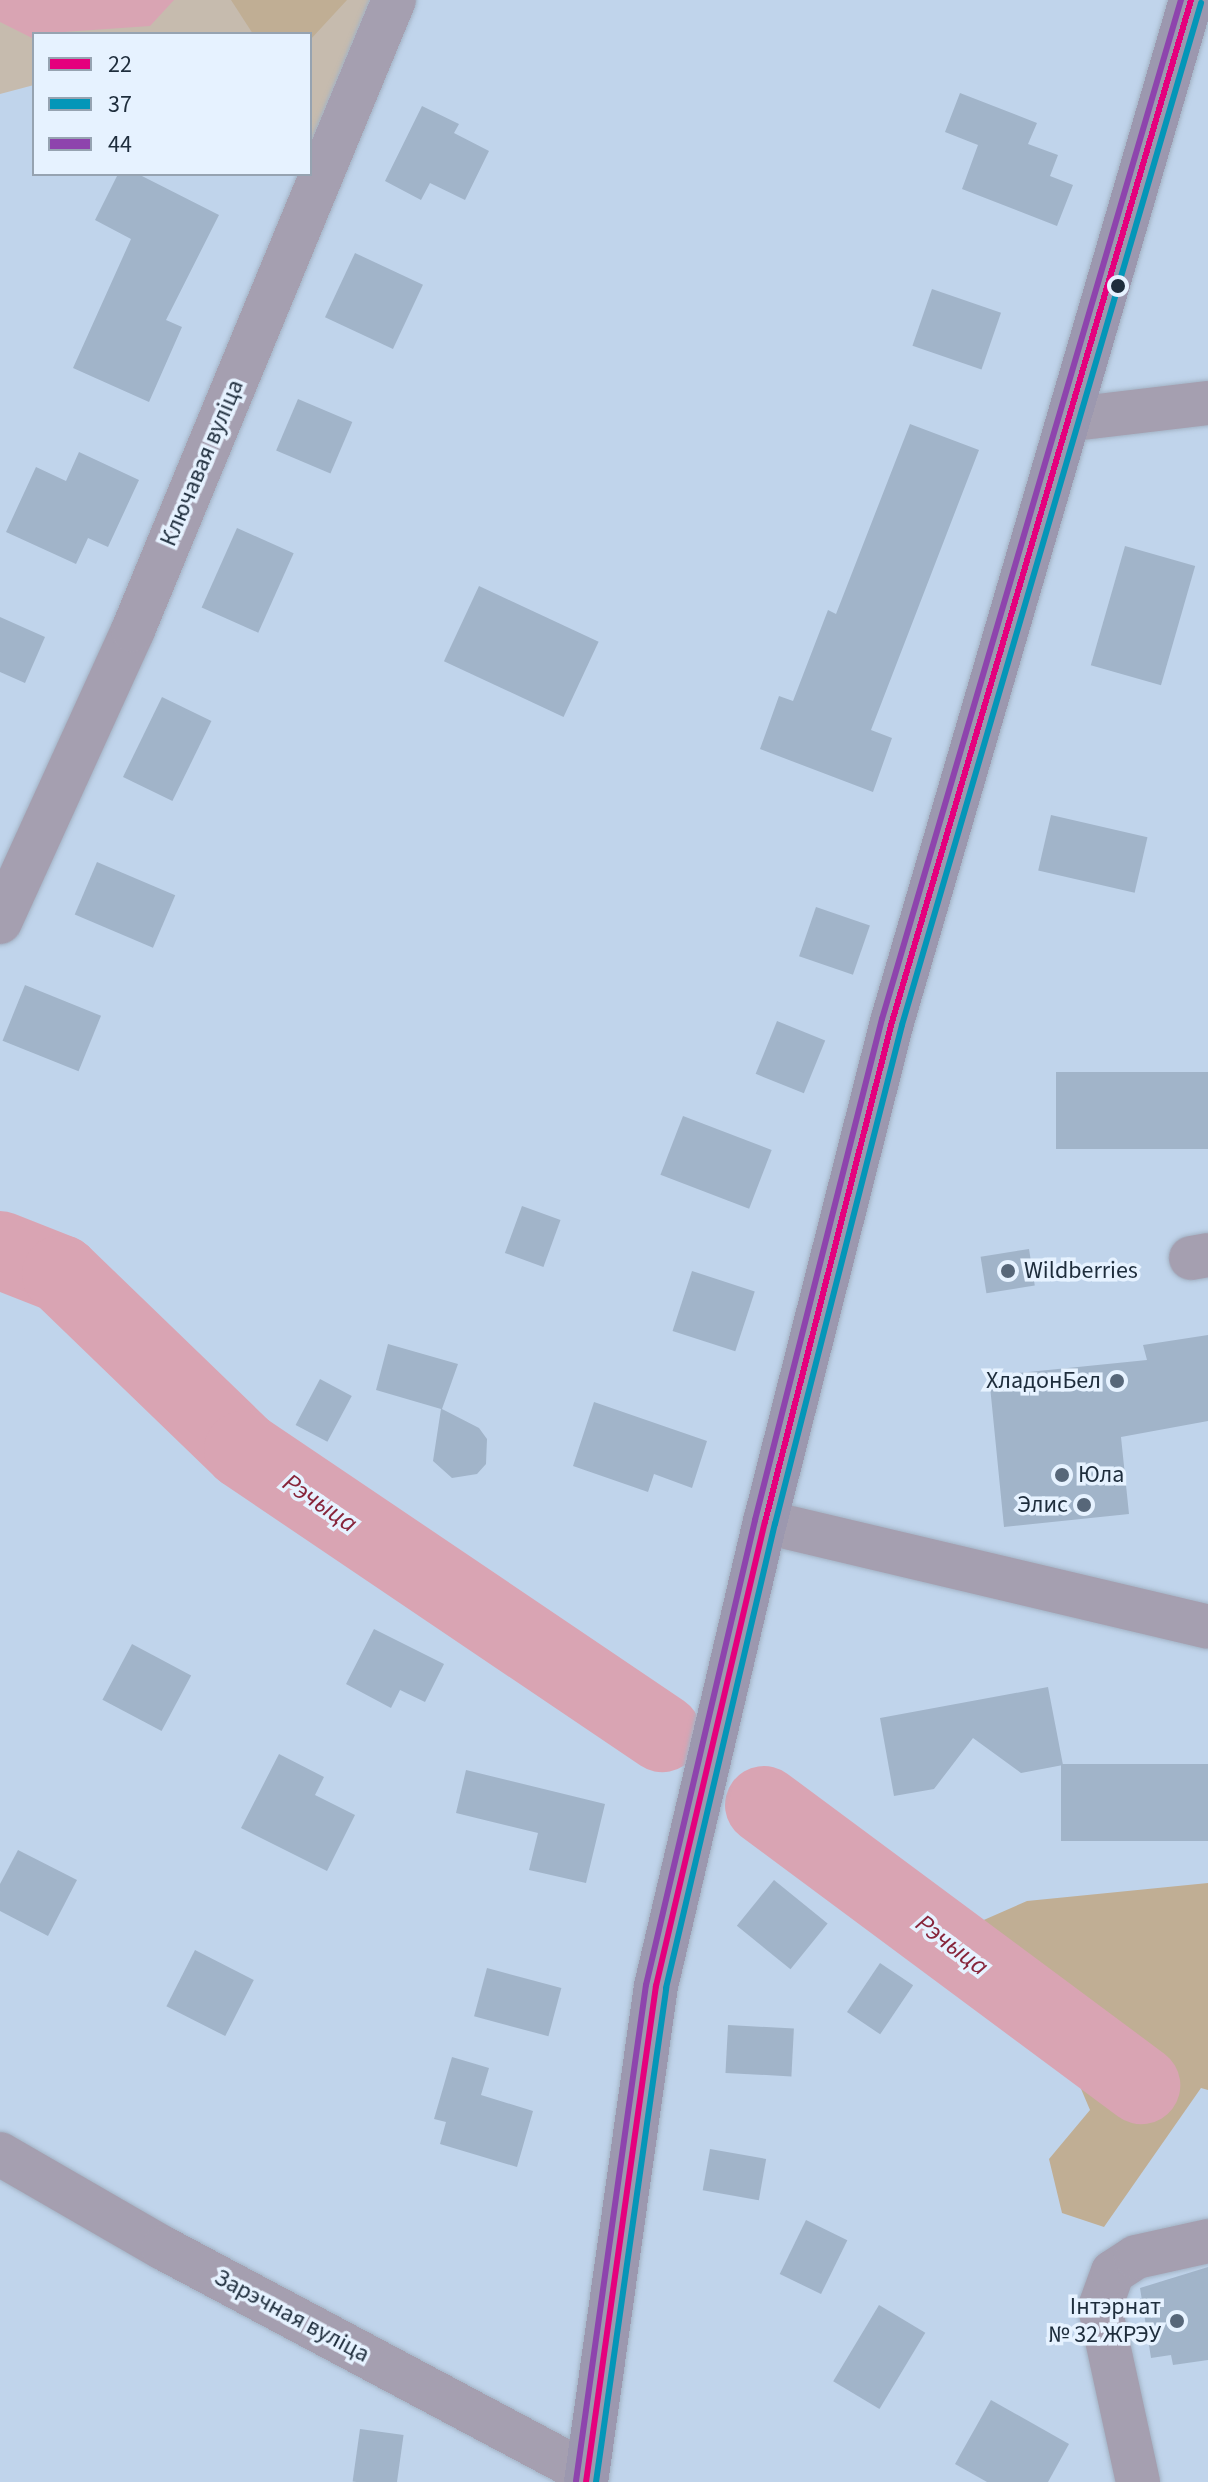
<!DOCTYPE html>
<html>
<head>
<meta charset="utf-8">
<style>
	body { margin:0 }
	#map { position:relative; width:1208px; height:2482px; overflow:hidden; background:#c0d4eb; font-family:"Source Sans 3",sans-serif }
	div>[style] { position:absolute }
	.green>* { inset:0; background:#c6bbae }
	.forest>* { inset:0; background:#c0ae94 }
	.water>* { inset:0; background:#d9a4b3 }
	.river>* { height:78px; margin:-39px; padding:0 39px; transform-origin:39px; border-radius:39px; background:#d9a4b3 }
	.building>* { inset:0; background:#a1b4c9; transform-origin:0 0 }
	.roads { filter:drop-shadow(0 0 2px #a3b3c5) drop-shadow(0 0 2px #a3b3c5) }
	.minor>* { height:44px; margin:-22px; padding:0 22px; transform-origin:22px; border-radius:22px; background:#a59fb0 }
	.major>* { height:44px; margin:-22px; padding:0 22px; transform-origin:22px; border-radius:22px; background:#9c98af }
	.bus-1>* { height:6px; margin:-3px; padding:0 3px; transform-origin:3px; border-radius:3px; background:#e5007d }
	.bus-2>* { height:6px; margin:-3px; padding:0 3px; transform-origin:3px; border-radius:3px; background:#0496b8 }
	.bus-3>* { height:6px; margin:-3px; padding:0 3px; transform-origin:3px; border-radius:3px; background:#8e44ad }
	.dots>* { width:22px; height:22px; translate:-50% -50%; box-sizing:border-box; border:4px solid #e6f2ff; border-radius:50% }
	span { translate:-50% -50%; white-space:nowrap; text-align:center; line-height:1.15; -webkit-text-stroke:7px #e6f2ff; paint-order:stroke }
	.street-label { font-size:24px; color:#1e2d3c }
	.poi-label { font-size:24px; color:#1e2d3c }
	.left { translate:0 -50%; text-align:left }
	.right { translate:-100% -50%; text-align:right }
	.water-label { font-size:26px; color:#87253b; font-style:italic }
	.legend { position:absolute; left:32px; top:32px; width:280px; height:144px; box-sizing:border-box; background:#e6f2ff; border:2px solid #96a3b1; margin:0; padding:10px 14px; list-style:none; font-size:24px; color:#1e2d3c }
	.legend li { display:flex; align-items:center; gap:16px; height:40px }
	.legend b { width:40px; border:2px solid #96a3b1 }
</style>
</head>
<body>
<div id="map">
	<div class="green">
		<i style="clip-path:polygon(0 0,381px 0,310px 155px,310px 34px,34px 34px,34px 85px,0 94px)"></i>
	</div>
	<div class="forest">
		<i style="clip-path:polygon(231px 0,347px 0,310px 40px,310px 34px,253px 34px)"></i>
		<i style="clip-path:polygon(1208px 1883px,1208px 2090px,1201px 2088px,1104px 2227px,1062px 2213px,1049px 2159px,1090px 2110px,1076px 2077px,988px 2010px,961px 1979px,970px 1926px,1027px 1901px)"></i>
	</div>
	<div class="water">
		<i style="clip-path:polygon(0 0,174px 0,150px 26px,34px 34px,34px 39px,0 22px)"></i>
	</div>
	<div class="river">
		<i style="left:0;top:1250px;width:66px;rotate:21.5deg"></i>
		<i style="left:61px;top:1274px;width:253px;rotate:44deg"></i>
		<i style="left:243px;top:1450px;width:506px;rotate:34.04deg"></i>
		<i style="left:764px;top:1805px;width:470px;rotate:36.6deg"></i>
	</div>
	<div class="building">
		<i style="clip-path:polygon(960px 93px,1037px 123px,1028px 144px,1058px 155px,1050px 176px,1073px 185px,1057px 226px,962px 189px,978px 145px,945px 132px)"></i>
		<i style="clip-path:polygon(422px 106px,459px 124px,454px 133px,489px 151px,465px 200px,430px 183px,421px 200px,385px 181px)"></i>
		<i style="clip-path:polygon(118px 174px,138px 174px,219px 215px,166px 320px,182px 327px,149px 402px,73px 368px,131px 239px,95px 220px)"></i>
		<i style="left:355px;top:253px;width:75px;height:71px;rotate:25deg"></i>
		<i style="left:932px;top:289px;width:73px;height:60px;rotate:19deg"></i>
		<i style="left:298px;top:399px;width:59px;height:56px;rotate:23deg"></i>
		<i style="clip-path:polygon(910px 424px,979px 450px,871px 730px,892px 738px,873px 792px,760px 749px,779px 696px,793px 701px,828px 610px,836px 614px)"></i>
		<i style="clip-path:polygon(79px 452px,139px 480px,108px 547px,88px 538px,76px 564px,6px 532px,36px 467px,66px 481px)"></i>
		<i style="left:237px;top:528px;width:62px;height:87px;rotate:24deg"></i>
		<i style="left:1125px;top:546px;width:73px;height:124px;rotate:16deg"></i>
		<i style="left:479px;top:586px;width:132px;height:83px;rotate:25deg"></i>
		<i style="clip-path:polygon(0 617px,45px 637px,25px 683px,0 672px)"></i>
		<i style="left:162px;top:697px;width:55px;height:89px;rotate:26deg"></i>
		<i style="left:1051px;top:815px;width:99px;height:57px;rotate:13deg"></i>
		<i style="left:97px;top:862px;width:85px;height:57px;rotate:23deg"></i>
		<i style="left:816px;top:907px;width:57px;height:52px;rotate:19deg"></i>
		<i style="left:25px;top:985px;width:82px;height:60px;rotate:22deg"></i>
		<i style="left:777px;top:1021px;width:52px;height:57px;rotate:22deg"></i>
		<i style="left:1208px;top:1072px;width:77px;height:152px;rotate:90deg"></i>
		<i style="left:683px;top:1116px;width:95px;height:63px;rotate:21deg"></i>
		<i style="left:522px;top:1206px;width:41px;height:50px;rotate:20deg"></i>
		<i style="left:1029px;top:1249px;width:37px;height:49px;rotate:81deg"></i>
		<i style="left:692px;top:1271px;width:66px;height:63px;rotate:18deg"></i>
		<i style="clip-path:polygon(1208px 1335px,1208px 1421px,1121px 1437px,1129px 1514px,1004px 1527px,989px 1376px,1147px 1360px,1143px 1345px)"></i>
		<i style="clip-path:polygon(388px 1344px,458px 1364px,442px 1409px,479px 1428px,487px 1439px,486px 1464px,477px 1474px,452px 1478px,433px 1461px,441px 1409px,376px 1390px)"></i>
		<i style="left:320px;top:1379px;width:36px;height:52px;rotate:28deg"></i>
		<i style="clip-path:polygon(594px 1402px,707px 1441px,692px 1488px,654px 1474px,648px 1492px,573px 1466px)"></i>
		<i style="clip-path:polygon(374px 1629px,444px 1664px,425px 1702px,400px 1690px,391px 1708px,346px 1684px)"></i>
		<i style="left:132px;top:1644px;width:67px;height:63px;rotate:28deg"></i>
		<i style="clip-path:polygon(1048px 1687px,1063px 1765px,1021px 1773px,973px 1738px,934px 1789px,894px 1796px,880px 1718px)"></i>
		<i style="clip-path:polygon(279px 1754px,324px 1777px,315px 1795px,355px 1815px,327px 1871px,241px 1828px)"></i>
		<i style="left:1208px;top:1764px;width:77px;height:147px;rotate:90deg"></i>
		<i style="clip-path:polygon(466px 1770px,605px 1804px,586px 1883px,529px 1870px,538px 1833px,456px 1813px)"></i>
		<i style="clip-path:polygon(18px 1850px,77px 1880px,48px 1936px,0 1911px,0 1884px)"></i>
		<i style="left:774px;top:1880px;width:69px;height:59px;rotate:39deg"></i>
		<i style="left:195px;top:1950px;width:66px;height:63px;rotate:27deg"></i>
		<i style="left:880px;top:1963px;width:40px;height:59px;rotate:34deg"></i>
		<i style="left:487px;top:1968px;width:77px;height:50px;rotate:15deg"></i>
		<i style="left:728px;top:2025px;width:66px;height:48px;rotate:3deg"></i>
		<i style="clip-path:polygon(452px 2057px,489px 2068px,481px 2095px,533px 2111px,517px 2167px,440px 2144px,446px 2122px,434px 2119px)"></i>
		<i style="left:710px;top:2149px;width:57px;height:42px;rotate:10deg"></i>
		<i style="left:806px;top:2220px;width:46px;height:60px;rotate:26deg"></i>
		<i style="clip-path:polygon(1208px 2267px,1208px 2360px,1173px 2365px,1171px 2355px,1151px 2358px,1140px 2288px)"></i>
		<i style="left:879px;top:2305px;width:54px;height:89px;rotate:31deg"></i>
		<i style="clip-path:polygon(991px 2400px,1069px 2444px,1048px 2482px,987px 2482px,955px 2464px)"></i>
		<i style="left:360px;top:2429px;width:44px;height:53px;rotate:8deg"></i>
	</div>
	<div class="roads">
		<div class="minor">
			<i style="left:1073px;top:419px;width:136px;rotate:-6.8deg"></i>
			<i style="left:0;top:922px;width:321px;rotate:-65.5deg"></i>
			<i style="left:133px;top:630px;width:682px;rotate:-67.5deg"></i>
			<i style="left:1191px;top:1258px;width:17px;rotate:-10deg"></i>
			<i style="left:765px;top:1522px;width:455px;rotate:13.3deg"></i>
			<i style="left:0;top:2154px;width:188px;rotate:30deg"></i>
			<i style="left:163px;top:2248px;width:479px;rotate:28deg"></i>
			<i style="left:1138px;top:2482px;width:179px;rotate:-102.3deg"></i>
			<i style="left:1100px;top:2307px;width:37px;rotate:-70deg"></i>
			<i style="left:1113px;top:2272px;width:27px;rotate:-33deg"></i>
			<i style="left:1136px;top:2257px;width:74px;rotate:-12.5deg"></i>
		</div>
		<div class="major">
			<i style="left:586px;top:2482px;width:501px;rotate:-81.97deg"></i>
			<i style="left:656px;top:1986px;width:477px;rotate:-76.8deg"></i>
			<i style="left:765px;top:1522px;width:516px;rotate:-75.75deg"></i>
			<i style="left:892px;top:1022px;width:1065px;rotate:-73.69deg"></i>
		</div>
	</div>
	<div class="bus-1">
		<i style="left:586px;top:2482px;width:501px;rotate:-81.97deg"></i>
		<i style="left:656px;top:1986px;width:477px;rotate:-76.8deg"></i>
		<i style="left:765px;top:1522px;width:516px;rotate:-75.75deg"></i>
		<i style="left:892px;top:1022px;width:1065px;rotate:-73.69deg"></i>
	</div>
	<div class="bus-2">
		<i style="left:596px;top:2482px;width:499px;rotate:-81.9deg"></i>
		<i style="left:666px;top:1988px;width:477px;rotate:-76.8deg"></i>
		<i style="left:775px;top:1524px;width:515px;rotate:-75.72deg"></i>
		<i style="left:902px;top:1025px;width:1065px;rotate:-73.69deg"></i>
	</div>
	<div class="bus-3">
		<i style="left:576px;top:2481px;width:501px;rotate:-81.97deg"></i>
		<i style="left:646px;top:1985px;width:478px;rotate:-76.8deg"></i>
		<i style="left:755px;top:1520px;width:517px;rotate:-75.78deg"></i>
		<i style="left:882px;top:1019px;width:1062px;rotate:-73.65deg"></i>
	</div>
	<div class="dots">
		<i style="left:1118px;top:286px;background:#1e2d3c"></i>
		<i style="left:1008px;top:1271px;background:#576779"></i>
		<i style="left:1117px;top:1381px;background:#576779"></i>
		<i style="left:1062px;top:1475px;background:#576779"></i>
		<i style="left:1084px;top:1505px;background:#576779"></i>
		<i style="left:1177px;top:2321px;background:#576779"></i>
	</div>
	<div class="street-label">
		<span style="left:202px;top:463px;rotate:-67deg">Ключавая вуліца</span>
		<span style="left:292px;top:2316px;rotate:28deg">Зарэчная вуліца</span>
	</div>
	<div class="poi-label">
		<span class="left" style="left:1024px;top:1271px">Wildberries</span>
		<span class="right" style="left:1101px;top:1381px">ХладонБел</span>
		<span class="left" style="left:1078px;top:1475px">Юла</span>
		<span class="right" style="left:1068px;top:1505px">Элис</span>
		<span class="right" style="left:1161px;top:2321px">Інтэрнат<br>№ 32 ЖРЭУ</span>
	</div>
	<div class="water-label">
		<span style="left:320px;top:1503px;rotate:34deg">Рэчыца</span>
		<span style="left:952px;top:1945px;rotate:37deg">Рэчыца</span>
	</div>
	<ul class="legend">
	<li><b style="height:10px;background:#e5007d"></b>22</li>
	<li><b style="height:10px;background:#0496b8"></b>37</li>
	<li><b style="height:10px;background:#8e44ad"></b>44</li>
	</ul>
</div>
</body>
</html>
